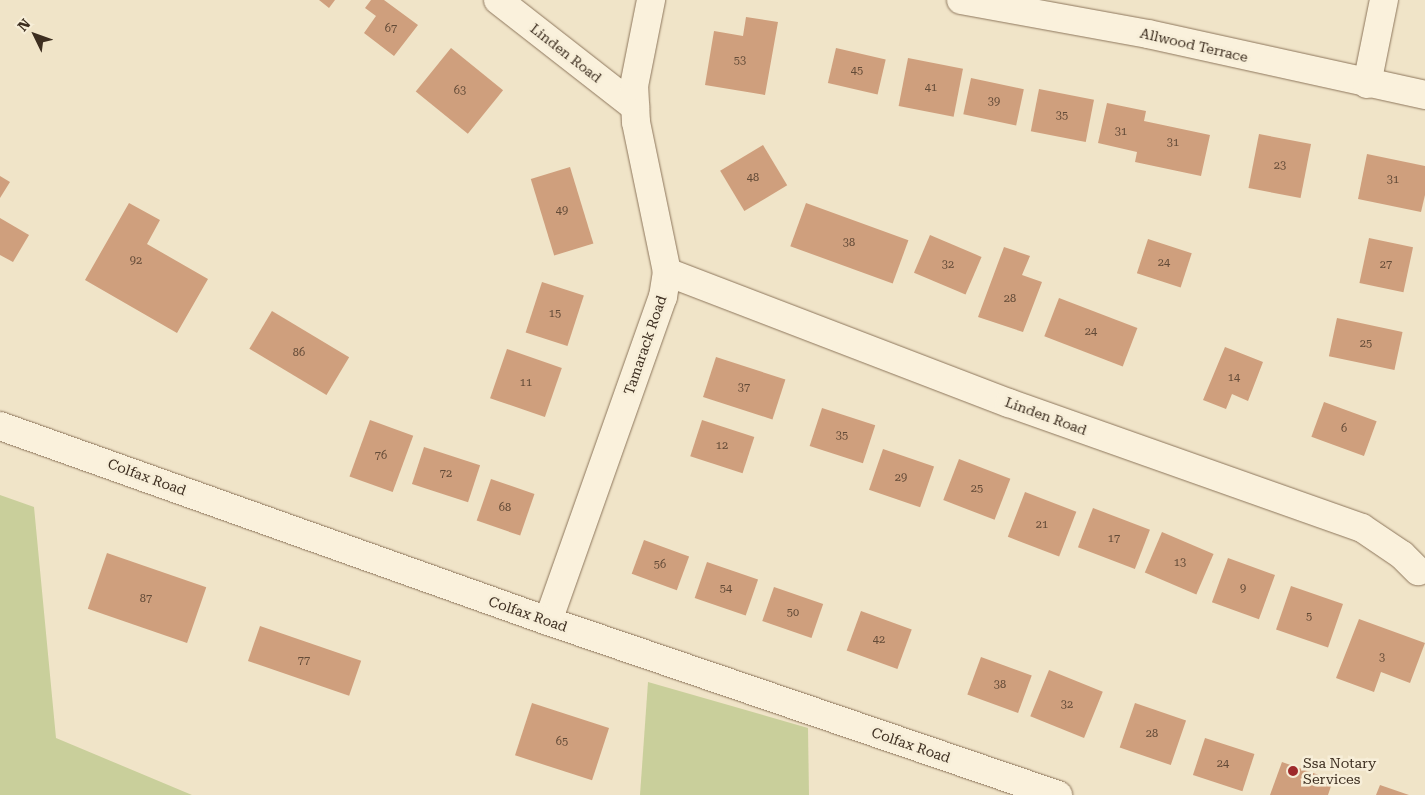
<!DOCTYPE html>
<html>
<head>
<meta charset="utf-8">
<style>
	body { margin:0 }
	#map { position:relative; width:1425px; height:795px; overflow:hidden; background:#f0e4c8; font-family:"Roboto Serif",serif }
	div>[style] { position:absolute }
	.green>* { inset:0; background:#c9cf9b }
	.building>* { inset:0; background:#cf9f7d; transform-origin:0 0 }
	.roads { filter:drop-shadow(0 0 1px #8d765c) drop-shadow(0 0 1px #8d765c) }
	.minor>* { height:28px; margin:-14px; padding:0 14px; transform-origin:14px; border-radius:14px; background:#faf1dc }
	.secondary>* { height:28px; margin:-14px; padding:0 14px; transform-origin:14px; border-radius:14px; background:#faf1dc }
	.dots>* { width:14px; height:14px; translate:-50% -50%; box-sizing:border-box; border:2px solid #f7eed8; border-radius:50% }
	span { translate:-50% -50%; white-space:nowrap; text-align:center; line-height:1.15; -webkit-text-stroke:5px #f7eed8; paint-order:stroke }
	.number-label { font-size:11px; color:#624a37 }
	.number-label span { -webkit-text-stroke-width:0 }
	.street-label { font-size:14px; color:#3d2e20 }
	.poi-label { font-size:14px; color:#3d2e20 }
	.left { translate:0 -50%; text-align:left }
	.north { position:absolute; left:10px; top:10px; width:50px; height:50px; -webkit-text-stroke:4px #f7eed8; paint-order:stroke; rotate:312deg; font-size:14px; font-weight:700; line-height:20px; text-align:center; color:#3d2e20 }
	.north::after { content:''; display:block; margin:auto; width:18px; height:22px; background:#3d2e20; clip-path:polygon(50% 0,100% 100%,50% 72%,0 100%) }
</style>
</head>
<body>
<div id="map">
	<div class="green">
		<i style="clip-path:polygon(0 495px,34px 507px,56px 738px,192px 795px,0 795px)"></i>
		<i style="clip-path:polygon(648px 682px,808px 728px,809px 795px,640px 795px)"></i>
	</div>
	<div class="building">
		<i style="clip-path:polygon(319px 0,335px 0,329px 8px)"></i>
		<i style="clip-path:polygon(371px 0,384px 0,418px 25px,394px 56px,364px 33px,376px 16px,365px 8px)"></i>
		<i style="clip-path:polygon(746px 17px,778px 22px,765px 95px,705px 85px,714px 31px,743px 36px)"></i>
		<i style="left:451px;top:48px;width:67px;height:56px;rotate:39deg"></i>
		<i style="left:836px;top:48px;width:51px;height:36px;rotate:13deg"></i>
		<i style="left:908px;top:58px;width:56px;height:49px;rotate:11deg"></i>
		<i style="left:971px;top:78px;width:54px;height:37px;rotate:12deg"></i>
		<i style="left:1039px;top:89px;width:56px;height:43px;rotate:11deg"></i>
		<i style="clip-path:polygon(1107px 103px,1146px 111px,1144px 121px,1210px 135px,1201px 176px,1135px 162px,1137px 152px,1098px 143px)"></i>
		<i style="left:1259px;top:134px;width:53px;height:55px;rotate:11deg"></i>
		<i style="left:763px;top:145px;width:47px;height:50px;rotate:59deg"></i>
		<i style="clip-path:polygon(1367px 154px,1425px 166px,1425px 195px,1421px 212px,1358px 199px)"></i>
		<i style="left:570px;top:167px;width:80px;height:41px;rotate:73deg"></i>
		<i style="clip-path:polygon(0 176px,10px 182px,0 198px)"></i>
		<i style="clip-path:polygon(129px 203px,160px 220px,147px 244px,208px 279px,177px 333px,85px 280px)"></i>
		<i style="left:806px;top:203px;width:109px;height:46px;rotate:20deg"></i>
		<i style="clip-path:polygon(0 218px,29px 235px,13px 262px,0 255px)"></i>
		<i style="left:930px;top:235px;width:56px;height:41px;rotate:23deg"></i>
		<i style="left:1369px;top:238px;width:45px;height:46px;rotate:12deg"></i>
		<i style="left:1148px;top:239px;width:46px;height:36px;rotate:18deg"></i>
		<i style="clip-path:polygon(1004px 247px,1030px 256px,1022px 275px,1042px 282px,1023px 332px,978px 317px)"></i>
		<i style="left:542px;top:282px;width:44px;height:53px;rotate:18deg"></i>
		<i style="left:1059px;top:298px;width:84px;height:41px;rotate:21deg"></i>
		<i style="left:272px;top:311px;width:90px;height:44px;rotate:31deg"></i>
		<i style="left:1337px;top:318px;width:67px;height:39px;rotate:12deg"></i>
		<i style="clip-path:polygon(1225px 347px,1263px 362px,1248px 401px,1232px 394px,1226px 409px,1203px 400px)"></i>
		<i style="left:507px;top:349px;width:58px;height:52px;rotate:19deg"></i>
		<i style="left:716px;top:357px;width:73px;height:42px;rotate:18deg"></i>
		<i style="left:1324px;top:402px;width:56px;height:37px;rotate:20deg"></i>
		<i style="left:822px;top:408px;width:56px;height:40px;rotate:18deg"></i>
		<i style="left:370px;top:420px;width:46px;height:60px;rotate:20deg"></i>
		<i style="left:702px;top:420px;width:55px;height:38px;rotate:18deg"></i>
		<i style="left:424px;top:447px;width:59px;height:39px;rotate:18deg"></i>
		<i style="left:883px;top:449px;width:54px;height:43px;rotate:19deg"></i>
		<i style="left:959px;top:459px;width:55px;height:44px;rotate:21deg"></i>
		<i style="left:491px;top:479px;width:46px;height:44px;rotate:19deg"></i>
		<i style="left:1025px;top:492px;width:55px;height:48px;rotate:21deg"></i>
		<i style="left:1093px;top:508px;width:61px;height:42px;rotate:21deg"></i>
		<i style="left:1162px;top:532px;width:56px;height:44px;rotate:23deg"></i>
		<i style="left:644px;top:540px;width:48px;height:36px;rotate:20deg"></i>
		<i style="left:107px;top:553px;width:105px;height:59px;rotate:19deg"></i>
		<i style="left:1228px;top:558px;width:50px;height:47px;rotate:20deg"></i>
		<i style="left:707px;top:562px;width:54px;height:38px;rotate:19deg"></i>
		<i style="left:1291px;top:586px;width:55px;height:46px;rotate:19deg"></i>
		<i style="left:774px;top:587px;width:52px;height:36px;rotate:19deg"></i>
		<i style="left:861px;top:611px;width:54px;height:42px;rotate:20deg"></i>
		<i style="clip-path:polygon(1359px 619px,1425px 643px,1410px 683px,1381px 672px,1374px 692px,1336px 678px)"></i>
		<i style="left:260px;top:626px;width:107px;height:37px;rotate:19deg"></i>
		<i style="left:981px;top:657px;width:54px;height:40px;rotate:20deg"></i>
		<i style="left:1049px;top:670px;width:58px;height:50px;rotate:22deg"></i>
		<i style="left:532px;top:703px;width:81px;height:55px;rotate:18deg"></i>
		<i style="left:1135px;top:703px;width:54px;height:47px;rotate:19deg"></i>
		<i style="left:1205px;top:738px;width:52px;height:39px;rotate:18deg"></i>
		<i style="clip-path:polygon(1282px 762px,1333px 780px,1328px 795px,1270px 795px)"></i>
		<i style="clip-path:polygon(1380px 785px,1409px 795px,1376px 795px)"></i>
	</div>
	<div class="roads">
		<div class="minor">
			<i style="left:498px;top:0;width:174px;rotate:38deg"></i>
			<i style="left:961px;top:0;width:190px;rotate:10.3deg"></i>
			<i style="left:1148px;top:34px;width:284px;rotate:12.4deg"></i>
			<i style="left:1367px;top:84px;width:86px;rotate:-78.6deg"></i>
			<i style="left:667px;top:272px;width:366px;rotate:21deg"></i>
			<i style="left:1009px;top:403px;width:374px;rotate:19.5deg"></i>
			<i style="left:1362px;top:528px;width:48px;rotate:34deg"></i>
			<i style="left:1402px;top:555px;width:23px;rotate:45deg"></i>
			<i style="left:548px;top:621px;width:344px;rotate:-70.5deg"></i>
			<i style="left:663px;top:297px;width:25px;rotate:-81deg"></i>
			<i style="left:667px;top:272px;width:153px;rotate:-101.7deg"></i>
			<i style="left:636px;top:122px;width:36px;rotate:-93deg"></i>
			<i style="left:634px;top:86px;width:88px;rotate:-78.8deg"></i>
		</div>
		<div class="secondary">
			<i style="left:0;top:426px;width:582px;rotate:19.59deg"></i>
			<i style="left:548px;top:621px;width:539px;rotate:18.84deg"></i>
		</div>
	</div>
	<div class="dots">
		<i style="left:1293px;top:771px;background:#9e2a2b"></i>
	</div>
	<div class="number-label">
		<span style="left:391px;top:29px">67</span>
		<span style="left:740px;top:61px">53</span>
		<span style="left:857px;top:71px">45</span>
		<span style="left:931px;top:88px">41</span>
		<span style="left:460px;top:91px">63</span>
		<span style="left:994px;top:102px">39</span>
		<span style="left:1062px;top:116px">35</span>
		<span style="left:1121px;top:132px">31</span>
		<span style="left:1173px;top:143px">31</span>
		<span style="left:1280px;top:166px">23</span>
		<span style="left:753px;top:178px">48</span>
		<span style="left:1393px;top:180px">31</span>
		<span style="left:562px;top:211px">49</span>
		<span style="left:849px;top:243px">38</span>
		<span style="left:136px;top:261px">92</span>
		<span style="left:1164px;top:263px">24</span>
		<span style="left:948px;top:265px">32</span>
		<span style="left:1386px;top:265px">27</span>
		<span style="left:1010px;top:299px">28</span>
		<span style="left:555px;top:314px">15</span>
		<span style="left:1091px;top:332px">24</span>
		<span style="left:1366px;top:344px">25</span>
		<span style="left:299px;top:353px">86</span>
		<span style="left:1234px;top:378px">14</span>
		<span style="left:526px;top:383px">11</span>
		<span style="left:744px;top:388px">37</span>
		<span style="left:1344px;top:429px">6</span>
		<span style="left:842px;top:436px">35</span>
		<span style="left:722px;top:446px">12</span>
		<span style="left:381px;top:456px">76</span>
		<span style="left:446px;top:474px">72</span>
		<span style="left:901px;top:478px">29</span>
		<span style="left:977px;top:489px">25</span>
		<span style="left:505px;top:508px">68</span>
		<span style="left:1042px;top:525px">21</span>
		<span style="left:1114px;top:539px">17</span>
		<span style="left:1180px;top:563px">13</span>
		<span style="left:660px;top:565px">56</span>
		<span style="left:726px;top:589px">54</span>
		<span style="left:1243px;top:589px">9</span>
		<span style="left:146px;top:599px">87</span>
		<span style="left:793px;top:613px">50</span>
		<span style="left:1309px;top:617px">5</span>
		<span style="left:879px;top:640px">42</span>
		<span style="left:1382px;top:658px">3</span>
		<span style="left:304px;top:661px">77</span>
		<span style="left:1000px;top:685px">38</span>
		<span style="left:1067px;top:705px">32</span>
		<span style="left:1152px;top:734px">28</span>
		<span style="left:562px;top:742px">65</span>
		<span style="left:1223px;top:764px">24</span>
	</div>
	<div class="street-label">
		<span style="left:1194px;top:45px;rotate:13deg">Allwood Terrace</span>
		<span style="left:566px;top:53px;rotate:38deg">Linden Road</span>
		<span style="left:645px;top:345px;rotate:-71deg">Tamarack Road</span>
		<span style="left:1046px;top:416px;rotate:20deg">Linden Road</span>
		<span style="left:147px;top:477px;rotate:20deg">Colfax Road</span>
		<span style="left:528px;top:614px;rotate:19deg">Colfax Road</span>
		<span style="left:911px;top:745px;rotate:19deg">Colfax Road</span>
	</div>
	<div class="poi-label">
		<span class="left" style="left:1303px;top:771px">Ssa Notary<br>Services</span>
	</div>
	<div class="north">N</div>
</div>
</body>
</html>
